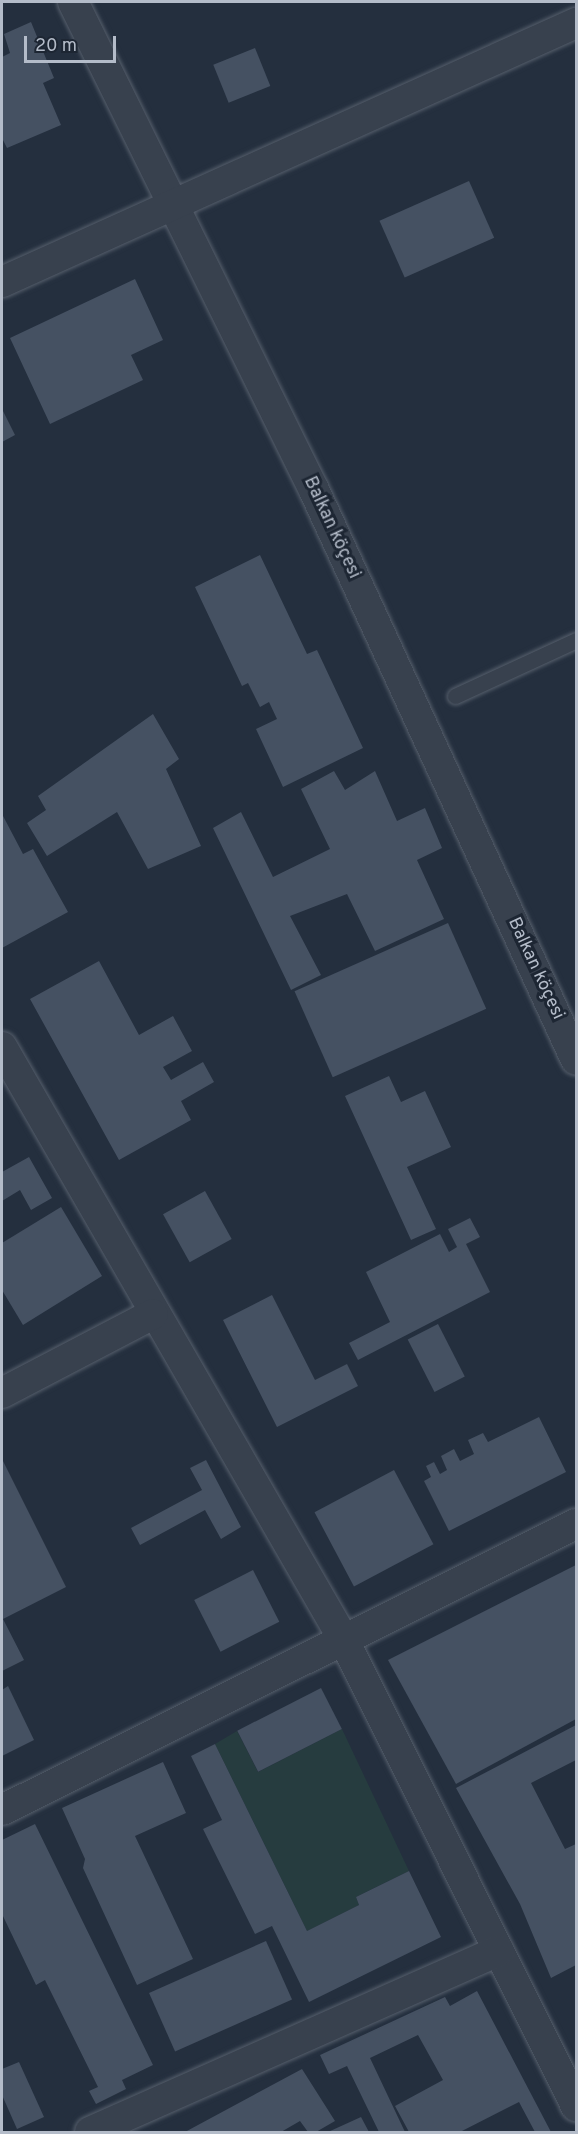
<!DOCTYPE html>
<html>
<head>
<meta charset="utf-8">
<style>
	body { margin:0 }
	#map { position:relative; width:578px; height:2134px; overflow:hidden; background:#242f3e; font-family:Overpass,sans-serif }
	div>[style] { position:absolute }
	.green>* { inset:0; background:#263c3f }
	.building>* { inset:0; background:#455162; transform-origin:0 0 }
	.roads { filter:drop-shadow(0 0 2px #565f6c) drop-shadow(0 0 2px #565f6c) }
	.lane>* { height:15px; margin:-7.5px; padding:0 7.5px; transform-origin:7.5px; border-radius:7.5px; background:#38414e }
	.street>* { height:30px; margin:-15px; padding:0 15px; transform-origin:15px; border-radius:15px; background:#38414e }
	span { translate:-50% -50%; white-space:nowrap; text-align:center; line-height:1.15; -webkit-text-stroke:6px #1d2633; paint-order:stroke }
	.street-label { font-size:18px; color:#b4bcc9 }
	.frame { position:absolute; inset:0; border:3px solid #b4bcc9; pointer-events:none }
	.scale { position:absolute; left:24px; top:36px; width:92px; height:27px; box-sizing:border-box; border:3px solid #b4bcc9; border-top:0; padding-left:8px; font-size:18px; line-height:21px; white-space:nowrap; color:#b4bcc9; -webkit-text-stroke:4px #1d2633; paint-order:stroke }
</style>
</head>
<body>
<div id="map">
	<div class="green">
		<i style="clip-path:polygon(342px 1729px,409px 1871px,356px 1897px,359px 1905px,307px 1931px,215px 1744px,237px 1731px,258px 1772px)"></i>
	</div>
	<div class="building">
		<i style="clip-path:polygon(31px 22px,54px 78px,43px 83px,61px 125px,7px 148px,2px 138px,2px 57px,10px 53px,4px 34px)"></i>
		<i style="left:255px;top:48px;width:41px;height:45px;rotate:68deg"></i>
		<i style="left:469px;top:181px;width:62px;height:98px;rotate:66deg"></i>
		<i style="clip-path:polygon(135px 279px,163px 340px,131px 355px,143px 380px,50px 424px,10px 338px)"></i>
		<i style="clip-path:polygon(2px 409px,15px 435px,2px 442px)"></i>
		<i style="clip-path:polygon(260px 555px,307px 654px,317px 650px,363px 748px,283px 787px,256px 729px,277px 719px,269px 702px,260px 707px,248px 683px,242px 686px,195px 587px)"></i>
		<i style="clip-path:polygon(153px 714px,179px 759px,166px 769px,201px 846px,148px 869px,117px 812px,47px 856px,27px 823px,46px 810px,38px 796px)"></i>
		<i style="clip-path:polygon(334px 771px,345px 790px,375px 771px,397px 821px,425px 808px,442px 848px,417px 860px,444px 919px,375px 951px,347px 894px,290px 916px,321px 975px,291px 990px,213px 828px,241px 812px,273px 877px,330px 849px,301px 789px)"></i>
		<i style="clip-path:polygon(2px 814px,23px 854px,33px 849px,68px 912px,2px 948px)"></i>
		<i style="left:448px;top:923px;width:94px;height:168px;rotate:66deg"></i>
		<i style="clip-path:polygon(99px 961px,139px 1035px,173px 1016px,192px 1051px,163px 1067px,171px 1080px,203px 1062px,214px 1082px,181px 1101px,191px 1120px,119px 1160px,30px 999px)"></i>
		<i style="clip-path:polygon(389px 1076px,401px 1102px,425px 1091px,451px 1147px,407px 1167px,436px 1229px,411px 1240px,345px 1096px)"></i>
		<i style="clip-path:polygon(29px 1157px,52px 1198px,31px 1210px,20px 1190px,2px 1201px,2px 1172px)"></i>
		<i style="left:205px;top:1191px;width:55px;height:48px;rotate:61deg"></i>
		<i style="clip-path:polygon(61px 1207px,102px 1276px,23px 1325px,2px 1290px,2px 1243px)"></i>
		<i style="clip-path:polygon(470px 1218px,480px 1237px,466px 1244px,490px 1292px,358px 1360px,349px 1343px,390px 1322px,366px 1272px,440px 1234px,449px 1252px,457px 1247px,448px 1229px)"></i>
		<i style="clip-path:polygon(272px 1295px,315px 1380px,347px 1364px,358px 1386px,277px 1427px,223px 1320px)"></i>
		<i style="left:438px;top:1324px;width:59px;height:34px;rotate:63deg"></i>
		<i style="clip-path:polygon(539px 1417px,566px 1472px,449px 1531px,424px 1481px,431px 1477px,426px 1466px,434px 1462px,440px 1474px,447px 1470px,441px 1456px,454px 1449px,460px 1461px,474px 1454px,468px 1440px,483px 1433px,488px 1442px)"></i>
		<i style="clip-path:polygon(2px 1459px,66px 1587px,3px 1619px,24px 1660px,2px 1671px)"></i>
		<i style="clip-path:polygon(206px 1460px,241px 1527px,221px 1539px,205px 1510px,140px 1545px,131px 1528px,202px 1490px,190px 1468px)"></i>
		<i style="left:394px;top:1470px;width:84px;height:90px;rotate:62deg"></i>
		<i style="clip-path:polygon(576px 1565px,576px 1719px,456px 1784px,388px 1660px)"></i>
		<i style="left:253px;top:1570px;width:58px;height:66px;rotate:63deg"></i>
		<i style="clip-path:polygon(8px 1686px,34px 1740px,2px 1756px,2px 1690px)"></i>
		<i style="left:321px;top:1688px;width:46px;height:94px;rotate:63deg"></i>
		<i style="clip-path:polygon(576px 1725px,576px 1760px,531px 1783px,565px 1849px,576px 1844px,576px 1965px,551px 1978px,520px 1904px,456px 1788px)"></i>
		<i style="clip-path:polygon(215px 1744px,307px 1931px,359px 1905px,356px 1897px,409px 1871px,441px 1937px,309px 2002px,272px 1926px,255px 1934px,203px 1829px,222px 1820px,191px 1756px)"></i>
		<i style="clip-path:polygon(163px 1762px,186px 1813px,135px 1836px,193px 1959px,137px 1985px,83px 1868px,85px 1859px,62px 1808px)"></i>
		<i style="clip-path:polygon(35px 1824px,153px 2065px,122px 2080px,126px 2089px,96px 2104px,89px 2091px,98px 2087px,45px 1980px,36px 1985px,2px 1914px,2px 1840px)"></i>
		<i style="left:266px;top:1941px;width:64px;height:128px;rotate:66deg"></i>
		<i style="clip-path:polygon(477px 1991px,551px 2132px,535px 2132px,519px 2102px,460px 2132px,409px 2132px,395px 2106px,443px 2080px,418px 2035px,370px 2058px,405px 2132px,379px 2132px,347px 2066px,329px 2074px,320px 2055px,445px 1997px,450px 2006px)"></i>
		<i style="clip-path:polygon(19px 2062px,44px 2117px,17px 2129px,2px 2095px,2px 2069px)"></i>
		<i style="clip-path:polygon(302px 2069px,335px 2121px,316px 2132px,308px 2132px,300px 2121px,281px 2132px,185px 2132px)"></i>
		<i style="clip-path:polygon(361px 2117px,369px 2132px,328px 2132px)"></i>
	</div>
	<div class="roads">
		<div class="lane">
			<i style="left:455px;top:696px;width:133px;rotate:-24.8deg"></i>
		</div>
		<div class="street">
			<i style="left:73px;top:2px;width:544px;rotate:63.72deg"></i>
			<i style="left:314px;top:490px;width:627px;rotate:65.31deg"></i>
			<i style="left:2px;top:282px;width:630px;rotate:-24.29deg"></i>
			<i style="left:2px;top:1047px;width:685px;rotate:60.03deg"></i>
			<i style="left:344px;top:1640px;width:521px;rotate:63.53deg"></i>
			<i style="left:2px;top:1393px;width:170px;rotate:-27.6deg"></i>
			<i style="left:2px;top:1810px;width:641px;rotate:-26.49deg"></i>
			<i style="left:90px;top:2132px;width:447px;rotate:-23.9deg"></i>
		</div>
	</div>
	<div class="street-label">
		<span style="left:331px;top:528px;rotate:65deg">Balkan köçesi</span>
		<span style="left:535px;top:969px;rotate:65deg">Balkan köçesi</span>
	</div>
	<div class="frame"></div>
	<div class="scale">20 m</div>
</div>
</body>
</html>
